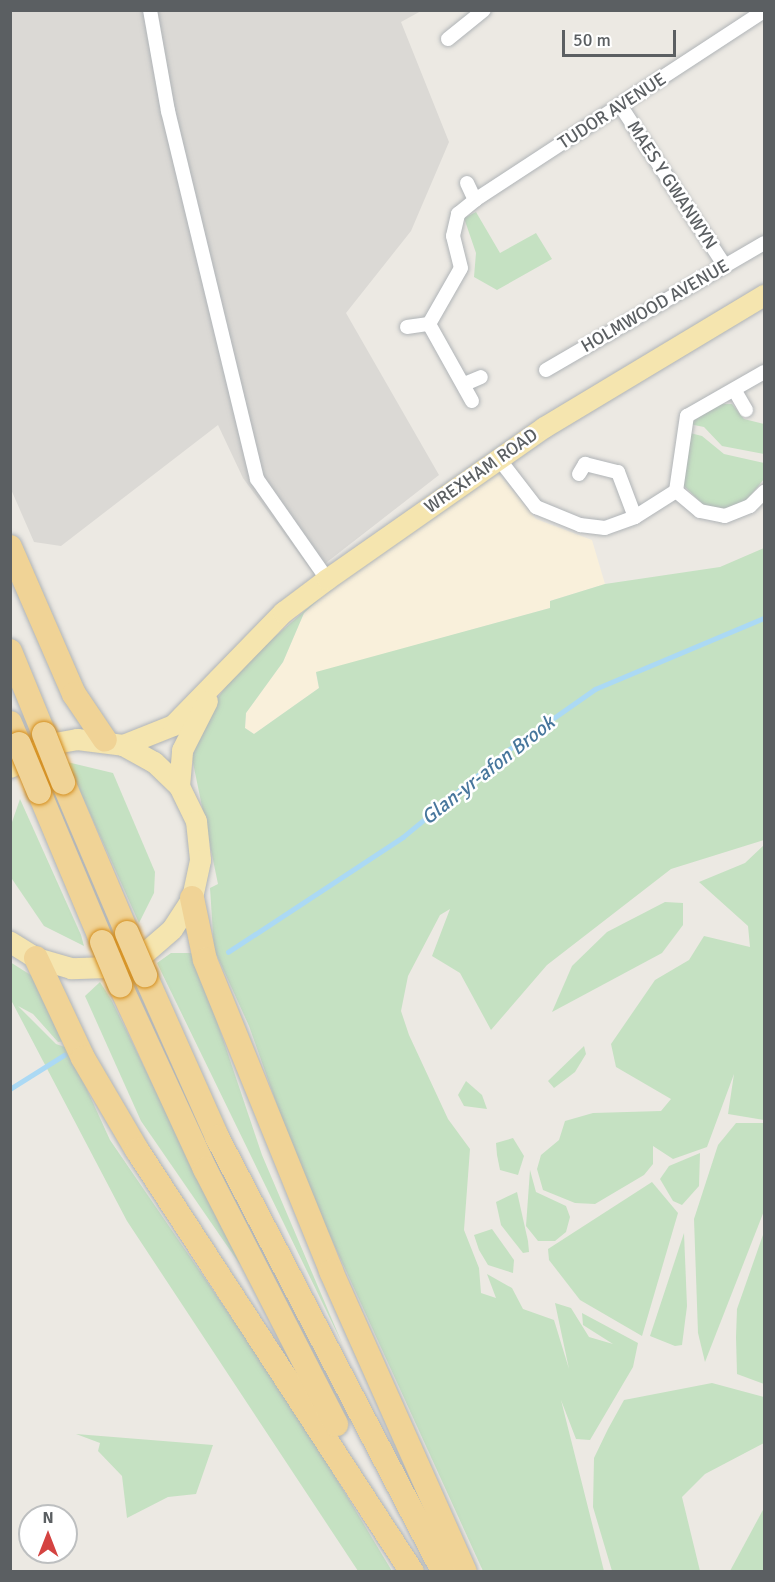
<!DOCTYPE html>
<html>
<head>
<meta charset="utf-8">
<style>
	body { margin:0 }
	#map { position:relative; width:775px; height:1582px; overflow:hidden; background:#ece9e3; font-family:Signika,sans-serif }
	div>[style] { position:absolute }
	.commercial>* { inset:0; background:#f9f0db }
	.industrial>* { inset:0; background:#dbd9d5 }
	.green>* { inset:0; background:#c5e1c2 }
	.stream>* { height:4.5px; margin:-2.25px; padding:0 2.25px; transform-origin:2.25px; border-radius:2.25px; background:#abd9f4 }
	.roads { filter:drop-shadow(0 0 2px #b0b4b7) drop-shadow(0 0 2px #b0b4b7) }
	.street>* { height:14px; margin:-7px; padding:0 7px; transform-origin:7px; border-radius:7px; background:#fff }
	.primary>* { height:21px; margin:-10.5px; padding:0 10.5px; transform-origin:10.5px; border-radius:10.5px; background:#f5e5af }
	.highway>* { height:24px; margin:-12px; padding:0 12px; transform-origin:12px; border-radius:12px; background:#f0d396 }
	.bridges { filter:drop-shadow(0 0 2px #d48d1b) drop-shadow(0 0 2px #d48d1b) }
	.highway-bridge>* { height:24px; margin:-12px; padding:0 12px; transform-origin:12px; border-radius:12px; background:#f0d396 }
	span { translate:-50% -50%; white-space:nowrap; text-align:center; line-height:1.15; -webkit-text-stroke:5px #fff; paint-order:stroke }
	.street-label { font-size:18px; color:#5b5f62 }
	.water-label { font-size:20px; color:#47769c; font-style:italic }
	.frame { position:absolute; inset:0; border:12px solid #5b5f62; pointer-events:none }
	.north { position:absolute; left:18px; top:1504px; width:60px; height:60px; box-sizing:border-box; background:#fff; border:2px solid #bdbfc0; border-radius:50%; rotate:0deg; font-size:16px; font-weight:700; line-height:24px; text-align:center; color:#5b5f62 }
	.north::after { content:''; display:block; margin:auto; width:21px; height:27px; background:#d44341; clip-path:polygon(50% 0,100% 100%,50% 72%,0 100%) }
	.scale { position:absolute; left:562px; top:30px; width:114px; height:27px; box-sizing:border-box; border:3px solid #5b5f62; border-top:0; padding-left:8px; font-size:18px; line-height:21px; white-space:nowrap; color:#5b5f62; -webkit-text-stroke:4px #fff; paint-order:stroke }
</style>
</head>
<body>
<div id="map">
	<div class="commercial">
		<i style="clip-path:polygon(497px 472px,536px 519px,592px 540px,605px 584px,550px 601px,550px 608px,316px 673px,319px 688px,254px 734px,245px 728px,246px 713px,283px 662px,304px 613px,332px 587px)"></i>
	</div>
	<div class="industrial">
		<i style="clip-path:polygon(10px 11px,421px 11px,401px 22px,449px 142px,411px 231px,346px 313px,439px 475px,313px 573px,243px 478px,218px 425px,61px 546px,34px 542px,10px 487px)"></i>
	</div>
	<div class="green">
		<i style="clip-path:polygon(476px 212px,500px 253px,536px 233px,552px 259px,497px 290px,474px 277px,476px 253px,464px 218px)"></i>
		<i style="clip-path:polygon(718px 404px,732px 404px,744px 419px,764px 424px,764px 454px,722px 446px,704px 427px,689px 424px)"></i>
		<i style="clip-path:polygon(686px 432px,702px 436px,724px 454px,764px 463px,764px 479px,746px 501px,725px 509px,706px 507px,684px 486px)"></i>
		<i style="clip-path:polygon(764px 548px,764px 840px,671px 869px,547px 965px,491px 1030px,460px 973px,432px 956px,450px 909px,440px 915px,408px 976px,401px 1011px,409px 1035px,448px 1119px,470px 1149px,464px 1230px,479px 1268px,481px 1293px,496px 1298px,487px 1274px,512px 1288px,523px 1309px,554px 1320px,569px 1369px,555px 1303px,571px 1308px,589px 1337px,613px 1344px,583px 1325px,582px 1313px,638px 1343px,633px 1367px,590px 1440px,576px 1439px,561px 1400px,604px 1571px,483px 1571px,300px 1170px,249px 1026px,214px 949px,210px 888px,218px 884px,192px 758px,207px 713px,239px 668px,332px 587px,304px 613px,283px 662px,246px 713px,245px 728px,254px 734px,319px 688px,316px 672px,550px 608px,550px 601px,605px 584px,720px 567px)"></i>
		<i style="clip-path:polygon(67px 762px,113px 773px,155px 872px,154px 893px,139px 923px)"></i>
		<i style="clip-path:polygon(20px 799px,81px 935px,84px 946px,44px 926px,12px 879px,11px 825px)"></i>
		<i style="clip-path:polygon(764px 845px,764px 1120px,728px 1114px,734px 1074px,707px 1147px,673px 1159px,653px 1146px,653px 1164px,644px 1175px,595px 1204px,575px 1203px,543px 1190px,537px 1169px,541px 1155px,559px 1140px,565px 1121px,593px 1113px,661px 1111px,671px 1099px,616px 1067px,611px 1044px,655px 980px,689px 960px,704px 936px,750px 947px,748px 926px,699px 882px,745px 863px)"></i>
		<i style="clip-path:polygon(665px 902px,683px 903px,683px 925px,662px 953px,552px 1012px,572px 966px,607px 932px)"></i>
		<i style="clip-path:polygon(171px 953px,194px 953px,262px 1155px,342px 1343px,157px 963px)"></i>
		<i style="clip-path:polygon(10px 962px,37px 979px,65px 1041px,58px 1042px,33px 1014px,18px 1006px,56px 1044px,68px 1048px,110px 1140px,297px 1413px,392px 1571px,358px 1571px,127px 1221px,11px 1000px)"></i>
		<i style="clip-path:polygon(100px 982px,112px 1001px,241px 1266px,141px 1121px,85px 996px)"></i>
		<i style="clip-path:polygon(584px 1046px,586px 1054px,575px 1072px,554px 1088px,548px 1081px)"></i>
		<i style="clip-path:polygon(466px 1081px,482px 1095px,487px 1109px,464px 1106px,458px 1095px)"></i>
		<i style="clip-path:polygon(736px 1123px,764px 1123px,764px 1211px,705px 1362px,698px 1333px,694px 1219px,718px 1145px)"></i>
		<i style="clip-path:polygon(513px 1138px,524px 1156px,518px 1175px,500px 1170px,497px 1155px,496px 1143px)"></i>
		<i style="clip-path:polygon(700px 1153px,699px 1186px,682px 1205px,673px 1201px,660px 1179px,669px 1166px)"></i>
		<i style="clip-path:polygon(530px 1170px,536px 1192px,566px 1206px,570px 1217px,566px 1232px,555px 1241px,538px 1241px,526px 1226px)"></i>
		<i style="clip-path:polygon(652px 1182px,678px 1213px,642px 1336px,580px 1300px,549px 1260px,548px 1249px)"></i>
		<i style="clip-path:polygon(517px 1192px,528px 1241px,529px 1252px,523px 1253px,501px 1225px,496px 1202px)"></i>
		<i style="clip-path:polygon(492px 1229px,514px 1260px,513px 1273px,488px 1265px,479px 1250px,474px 1235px)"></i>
		<i style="clip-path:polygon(764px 1232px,764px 1384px,737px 1374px,736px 1337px,737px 1309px)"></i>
		<i style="clip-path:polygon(684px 1233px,687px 1306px,682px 1345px,675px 1346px,650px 1336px)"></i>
		<i style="clip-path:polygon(712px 1383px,764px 1397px,764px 1443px,705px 1474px,682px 1497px,700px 1571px,612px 1571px,593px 1507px,594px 1458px,608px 1429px,624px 1400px)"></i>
		<i style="clip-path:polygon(76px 1434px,213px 1445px,196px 1494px,168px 1497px,127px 1518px,122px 1476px,98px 1451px,100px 1443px)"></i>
		<i style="clip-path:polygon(764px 1508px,764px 1571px,730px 1571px)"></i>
	</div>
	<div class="stream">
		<i style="left:228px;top:952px;width:209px;rotate:-33.3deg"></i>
		<i style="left:403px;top:837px;width:136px;rotate:-39.6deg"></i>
		<i style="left:508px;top:750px;width:106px;rotate:-35deg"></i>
		<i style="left:595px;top:689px;width:183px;rotate:-22.8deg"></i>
		<i style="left:10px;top:1089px;width:64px;rotate:-32.2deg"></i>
	</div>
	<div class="roads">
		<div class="street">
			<i style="left:150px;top:10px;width:103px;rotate:79.9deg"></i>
			<i style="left:168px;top:111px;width:379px;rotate:76.4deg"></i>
			<i style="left:257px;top:479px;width:122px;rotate:55deg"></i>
			<i style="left:448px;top:39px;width:46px;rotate:-38.9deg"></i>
			<i style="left:620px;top:105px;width:192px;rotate:56.9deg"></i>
			<i style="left:467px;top:183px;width:19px;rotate:65deg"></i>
			<i style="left:475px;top:200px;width:345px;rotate:-33.2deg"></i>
			<i style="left:407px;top:327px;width:22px;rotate:-8deg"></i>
			<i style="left:546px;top:370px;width:252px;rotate:-30.2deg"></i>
			<i style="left:467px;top:383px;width:15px;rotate:-23deg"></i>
			<i style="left:735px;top:391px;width:22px;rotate:60deg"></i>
			<i style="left:472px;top:401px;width:88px;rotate:-119.2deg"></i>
			<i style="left:429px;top:324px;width:64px;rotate:-60.3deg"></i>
			<i style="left:461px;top:268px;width:33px;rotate:-104deg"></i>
			<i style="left:453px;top:236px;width:23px;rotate:-77deg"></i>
			<i style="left:458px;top:214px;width:22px;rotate:-39deg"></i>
			<i style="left:499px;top:459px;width:61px;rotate:52.4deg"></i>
			<i style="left:536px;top:507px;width:48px;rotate:22.2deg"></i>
			<i style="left:580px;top:525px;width:25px;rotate:7deg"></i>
			<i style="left:605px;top:528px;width:32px;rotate:-20deg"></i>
			<i style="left:635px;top:517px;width:49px;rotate:-32.4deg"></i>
			<i style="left:676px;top:491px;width:76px;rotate:-81.7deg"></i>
			<i style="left:687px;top:416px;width:89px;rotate:-29.7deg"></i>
			<i style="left:579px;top:474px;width:12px;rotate:-59deg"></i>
			<i style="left:585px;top:464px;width:34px;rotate:14deg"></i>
			<i style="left:618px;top:472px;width:48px;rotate:69.3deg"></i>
			<i style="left:676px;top:491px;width:31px;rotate:40deg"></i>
			<i style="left:700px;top:511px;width:25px;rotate:11deg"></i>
			<i style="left:725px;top:516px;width:27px;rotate:-22deg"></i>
			<i style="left:750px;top:506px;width:20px;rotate:-45deg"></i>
		</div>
		<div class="primary">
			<i style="left:123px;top:745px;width:54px;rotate:-21.8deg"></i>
			<i style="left:173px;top:725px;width:158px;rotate:-45.8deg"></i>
			<i style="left:283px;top:612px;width:55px;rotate:-36.9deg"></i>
			<i style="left:327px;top:579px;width:265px;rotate:-35deg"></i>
			<i style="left:544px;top:427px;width:257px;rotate:-31deg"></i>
			<i style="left:10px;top:767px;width:45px;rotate:-30.5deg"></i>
			<i style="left:49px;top:744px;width:28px;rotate:-10deg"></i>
			<i style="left:77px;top:739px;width:46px;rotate:7.4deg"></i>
			<i style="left:123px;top:745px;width:35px;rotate:29deg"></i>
			<i style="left:154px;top:762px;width:35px;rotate:44deg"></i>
			<i style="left:179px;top:786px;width:39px;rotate:64deg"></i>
			<i style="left:196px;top:821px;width:39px;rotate:84deg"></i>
			<i style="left:200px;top:860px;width:39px;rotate:102deg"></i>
			<i style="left:192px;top:898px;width:37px;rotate:123deg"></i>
			<i style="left:172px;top:929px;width:37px;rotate:139deg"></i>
			<i style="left:144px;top:953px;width:38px;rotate:158deg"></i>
			<i style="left:109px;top:967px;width:38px;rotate:178deg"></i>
			<i style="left:71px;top:968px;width:36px;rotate:-164deg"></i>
			<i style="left:36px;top:958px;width:31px;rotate:-148deg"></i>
			<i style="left:179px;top:786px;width:36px;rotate:-85deg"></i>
			<i style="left:182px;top:750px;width:55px;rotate:-63deg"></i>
		</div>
		<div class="highway">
			<i style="left:10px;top:547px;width:160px;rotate:66.5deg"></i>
			<i style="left:74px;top:694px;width:55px;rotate:56deg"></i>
			<i style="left:10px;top:651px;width:90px;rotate:67.7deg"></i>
			<i style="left:10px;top:723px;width:23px;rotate:67deg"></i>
			<i style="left:63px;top:782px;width:164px;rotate:67deg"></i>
			<i style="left:39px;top:792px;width:163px;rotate:67.2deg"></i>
			<i style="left:192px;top:898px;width:63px;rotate:78.2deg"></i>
			<i style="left:205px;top:960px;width:336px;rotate:67.9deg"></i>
			<i style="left:331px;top:1271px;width:329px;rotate:66deg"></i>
			<i style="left:36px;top:958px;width:110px;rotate:64.8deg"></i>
			<i style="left:83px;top:1058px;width:107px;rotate:59.6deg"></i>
			<i style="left:137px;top:1150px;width:504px;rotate:56.91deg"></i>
			<i style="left:145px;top:975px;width:177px;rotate:66deg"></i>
			<i style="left:217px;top:1137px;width:490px;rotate:62.5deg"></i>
			<i style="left:120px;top:985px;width:203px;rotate:65.2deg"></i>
			<i style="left:205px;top:1169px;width:287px;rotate:62.8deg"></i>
		</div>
	</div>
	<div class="bridges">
		<div class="highway-bridge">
			<i style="left:44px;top:734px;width:52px;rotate:68.4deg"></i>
			<i style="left:19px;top:744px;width:52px;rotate:67.4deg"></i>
			<i style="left:127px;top:933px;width:46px;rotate:66.8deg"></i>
			<i style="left:102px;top:942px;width:47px;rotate:67.3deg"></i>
		</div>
	</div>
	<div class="street-label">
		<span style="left:612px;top:111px;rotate:-33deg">TUDOR AVENUE</span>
		<span style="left:672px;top:185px;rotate:57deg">MAES Y GWANWYN</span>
		<span style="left:655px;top:306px;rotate:-30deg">HOLMWOOD AVENUE</span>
		<span style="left:481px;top:471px;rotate:-35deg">WREXHAM ROAD</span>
	</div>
	<div class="water-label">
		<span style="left:488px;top:770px;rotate:-38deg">Glan-yr-afon Brook</span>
	</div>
	<div class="frame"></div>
	<div class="north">N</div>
	<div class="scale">50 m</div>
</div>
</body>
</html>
